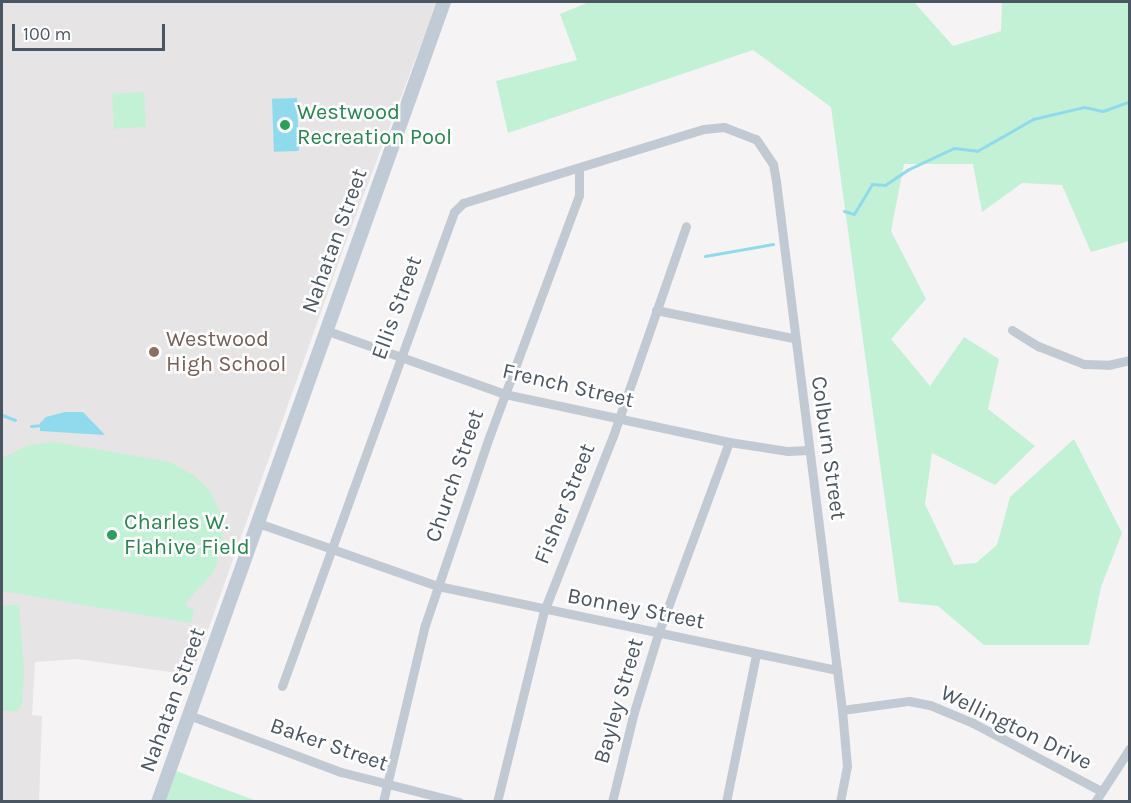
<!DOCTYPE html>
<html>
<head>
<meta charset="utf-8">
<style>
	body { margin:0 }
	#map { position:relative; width:1131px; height:803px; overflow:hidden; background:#f5f3f3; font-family:Karla,sans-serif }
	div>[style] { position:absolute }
	.education>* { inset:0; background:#e6e4e5 }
	.green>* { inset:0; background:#c3f1d5; transform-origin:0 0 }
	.water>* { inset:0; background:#90daee; transform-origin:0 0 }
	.stream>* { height:3px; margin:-1.5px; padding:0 1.5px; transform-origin:1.5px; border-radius:1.5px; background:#90daee }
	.minor>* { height:9px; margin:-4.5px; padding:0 4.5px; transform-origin:4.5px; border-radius:4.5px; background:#c1cad2 }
	.secondary>* { height:14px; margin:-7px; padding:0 7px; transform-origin:7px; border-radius:7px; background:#c1cbd6 }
	.dots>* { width:16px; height:16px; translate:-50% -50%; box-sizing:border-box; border:3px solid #fff; border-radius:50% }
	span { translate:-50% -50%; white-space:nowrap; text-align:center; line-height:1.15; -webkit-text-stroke:5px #fff; paint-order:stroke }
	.leisure-label { font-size:22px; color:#27864d }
	.left { translate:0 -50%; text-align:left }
	.street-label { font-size:22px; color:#4a5661 }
	.education-label { font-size:22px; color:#785e54 }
	.frame { position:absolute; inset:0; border:3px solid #4a5661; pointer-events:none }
	.scale { position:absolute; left:12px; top:24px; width:153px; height:27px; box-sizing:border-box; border:3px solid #4a5661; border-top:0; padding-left:8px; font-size:18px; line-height:21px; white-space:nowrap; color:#4a5661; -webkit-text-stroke:4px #fff; paint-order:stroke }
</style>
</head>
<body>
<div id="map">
	<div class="education">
		<i style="clip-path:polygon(2px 2px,437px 2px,347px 239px,192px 675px,77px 659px,35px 662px,32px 715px,42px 716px,39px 801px,2px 802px)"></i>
	</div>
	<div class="green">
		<i style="clip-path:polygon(589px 2px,914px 2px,953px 46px,1001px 31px,1002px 2px,1129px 2px,1129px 241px,1091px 252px,1062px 185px,1022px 183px,982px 212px,973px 164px,904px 164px,891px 231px,926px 299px,891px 339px,930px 386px,964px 337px,999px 359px,988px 409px,1035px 446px,995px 485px,932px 453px,925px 504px,954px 565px,976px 563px,997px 545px,1010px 497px,1074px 439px,1122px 533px,1101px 587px,1089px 645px,984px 645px,938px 606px,899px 602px,831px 107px,753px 50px,508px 133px,496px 81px,577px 60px,560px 14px)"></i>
		<i style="left:144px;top:92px;width:35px;height:32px;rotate:87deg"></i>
		<i style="clip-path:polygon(55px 442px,170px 462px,195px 476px,210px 491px,221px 514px,223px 541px,214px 572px,186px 602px,186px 607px,194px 608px,191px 623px,2px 591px,2px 458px,28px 445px)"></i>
		<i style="clip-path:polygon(2px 605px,19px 605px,24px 671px,22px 704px,16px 712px,2px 710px)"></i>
		<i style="clip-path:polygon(176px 771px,257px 801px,165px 802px)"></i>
	</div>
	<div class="water">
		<i style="left:297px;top:98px;width:53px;height:25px;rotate:88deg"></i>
		<i style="clip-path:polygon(65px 412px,83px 412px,105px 435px,40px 431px,40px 423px,46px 417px)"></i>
	</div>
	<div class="stream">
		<i style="left:844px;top:211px;width:10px;rotate:17deg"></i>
		<i style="left:854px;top:214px;width:35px;rotate:-59deg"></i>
		<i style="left:872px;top:184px;width:13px;rotate:4deg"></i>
		<i style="left:885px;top:185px;width:27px;rotate:-34deg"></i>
		<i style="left:907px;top:170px;width:52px;rotate:-25.1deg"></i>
		<i style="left:954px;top:148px;width:23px;rotate:7deg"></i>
		<i style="left:977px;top:151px;width:64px;rotate:-29.7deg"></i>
		<i style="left:1033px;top:119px;width:52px;rotate:-13.2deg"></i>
		<i style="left:1084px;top:107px;width:19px;rotate:12deg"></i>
		<i style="left:1103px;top:111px;width:29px;rotate:-20deg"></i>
		<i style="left:705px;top:256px;width:69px;rotate:-10deg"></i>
		<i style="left:2px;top:415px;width:14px;rotate:21deg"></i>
		<i style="left:31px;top:426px;width:12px;rotate:-5deg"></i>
	</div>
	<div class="minor">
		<i style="left:656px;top:310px;width:140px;rotate:11.6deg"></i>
		<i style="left:325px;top:330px;width:191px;rotate:19.6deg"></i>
		<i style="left:505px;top:394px;width:229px;rotate:12.1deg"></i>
		<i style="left:729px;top:442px;width:60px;rotate:8.7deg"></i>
		<i style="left:788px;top:451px;width:20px;rotate:-3deg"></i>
		<i style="left:1012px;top:330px;width:31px;rotate:32deg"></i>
		<i style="left:1038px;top:346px;width:49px;rotate:21.4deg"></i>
		<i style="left:1084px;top:364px;width:24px;rotate:2deg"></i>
		<i style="left:1108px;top:365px;width:23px;rotate:-13deg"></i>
		<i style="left:258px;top:523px;width:191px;rotate:19.3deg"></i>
		<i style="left:438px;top:586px;width:408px;rotate:11.9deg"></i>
		<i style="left:282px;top:686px;width:504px;rotate:-70.06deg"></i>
		<i style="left:454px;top:212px;width:13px;rotate:-45deg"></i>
		<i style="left:463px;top:203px;width:252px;rotate:-17.1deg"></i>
		<i style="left:704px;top:129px;width:20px;rotate:-6deg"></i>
		<i style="left:724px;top:127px;width:34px;rotate:21deg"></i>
		<i style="left:756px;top:139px;width:30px;rotate:56deg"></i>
		<i style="left:773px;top:164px;width:17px;rotate:80deg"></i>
		<i style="left:776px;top:181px;width:533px;rotate:82.89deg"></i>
		<i style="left:842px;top:710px;width:56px;rotate:84.9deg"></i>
		<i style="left:847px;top:766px;width:37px;rotate:101deg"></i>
		<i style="left:842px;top:710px;width:68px;rotate:-7.7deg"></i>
		<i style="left:909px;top:701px;width:21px;rotate:11deg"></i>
		<i style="left:930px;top:705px;width:47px;rotate:22.7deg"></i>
		<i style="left:973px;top:723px;width:145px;rotate:28deg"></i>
		<i style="left:189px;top:715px;width:162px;rotate:20.6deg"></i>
		<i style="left:341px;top:772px;width:122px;rotate:14.3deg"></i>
		<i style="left:383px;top:802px;width:182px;rotate:-76.7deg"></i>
		<i style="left:425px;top:625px;width:195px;rotate:-71.2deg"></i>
		<i style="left:488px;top:440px;width:261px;rotate:-69.6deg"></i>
		<i style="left:579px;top:195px;width:26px;rotate:-90deg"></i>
		<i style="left:497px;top:802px;width:197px;rotate:-76.2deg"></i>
		<i style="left:544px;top:611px;width:188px;rotate:-68.5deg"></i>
		<i style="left:613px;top:436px;width:222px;rotate:-70.8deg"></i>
		<i style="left:612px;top:802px;width:93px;rotate:-76.3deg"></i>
		<i style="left:634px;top:712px;width:82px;rotate:-72.9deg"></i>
		<i style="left:658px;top:634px;width:205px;rotate:-69.7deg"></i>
		<i style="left:726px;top:802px;width:151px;rotate:-78.5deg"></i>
		<i style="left:1095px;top:802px;width:64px;rotate:-57.1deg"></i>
	</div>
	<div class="secondary">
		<i style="left:158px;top:802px;width:850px;rotate:-70.33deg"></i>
	</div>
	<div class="dots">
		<i style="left:285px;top:125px;background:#2e9e5b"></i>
		<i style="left:154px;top:352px;background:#8d6e63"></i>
		<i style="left:112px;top:535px;background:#2e9e5b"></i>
	</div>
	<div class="leisure-label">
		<span class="left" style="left:297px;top:125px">Westwood<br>Recreation Pool</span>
		<span class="left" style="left:124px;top:535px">Charles W.<br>Flahive Field</span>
	</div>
	<div class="street-label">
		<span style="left:335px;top:241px;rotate:-70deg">Nahatan Street</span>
		<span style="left:397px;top:308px;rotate:-70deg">Ellis Street</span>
		<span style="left:568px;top:386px;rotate:13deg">French Street</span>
		<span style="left:828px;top:448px;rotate:82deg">Colburn Street</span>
		<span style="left:455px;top:476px;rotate:-71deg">Church Street</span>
		<span style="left:565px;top:504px;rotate:-68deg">Fisher Street</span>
		<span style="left:636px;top:609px;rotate:11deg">Bonney Street</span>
		<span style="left:173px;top:700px;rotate:-70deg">Nahatan Street</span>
		<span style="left:619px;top:701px;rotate:-74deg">Bayley Street</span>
		<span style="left:1016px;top:728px;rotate:26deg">Wellington Drive</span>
		<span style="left:329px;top:745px;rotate:19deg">Baker Street</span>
	</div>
	<div class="education-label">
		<span class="left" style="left:166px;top:352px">Westwood<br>High School</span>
	</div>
	<div class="frame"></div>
	<div class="scale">100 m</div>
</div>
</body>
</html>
